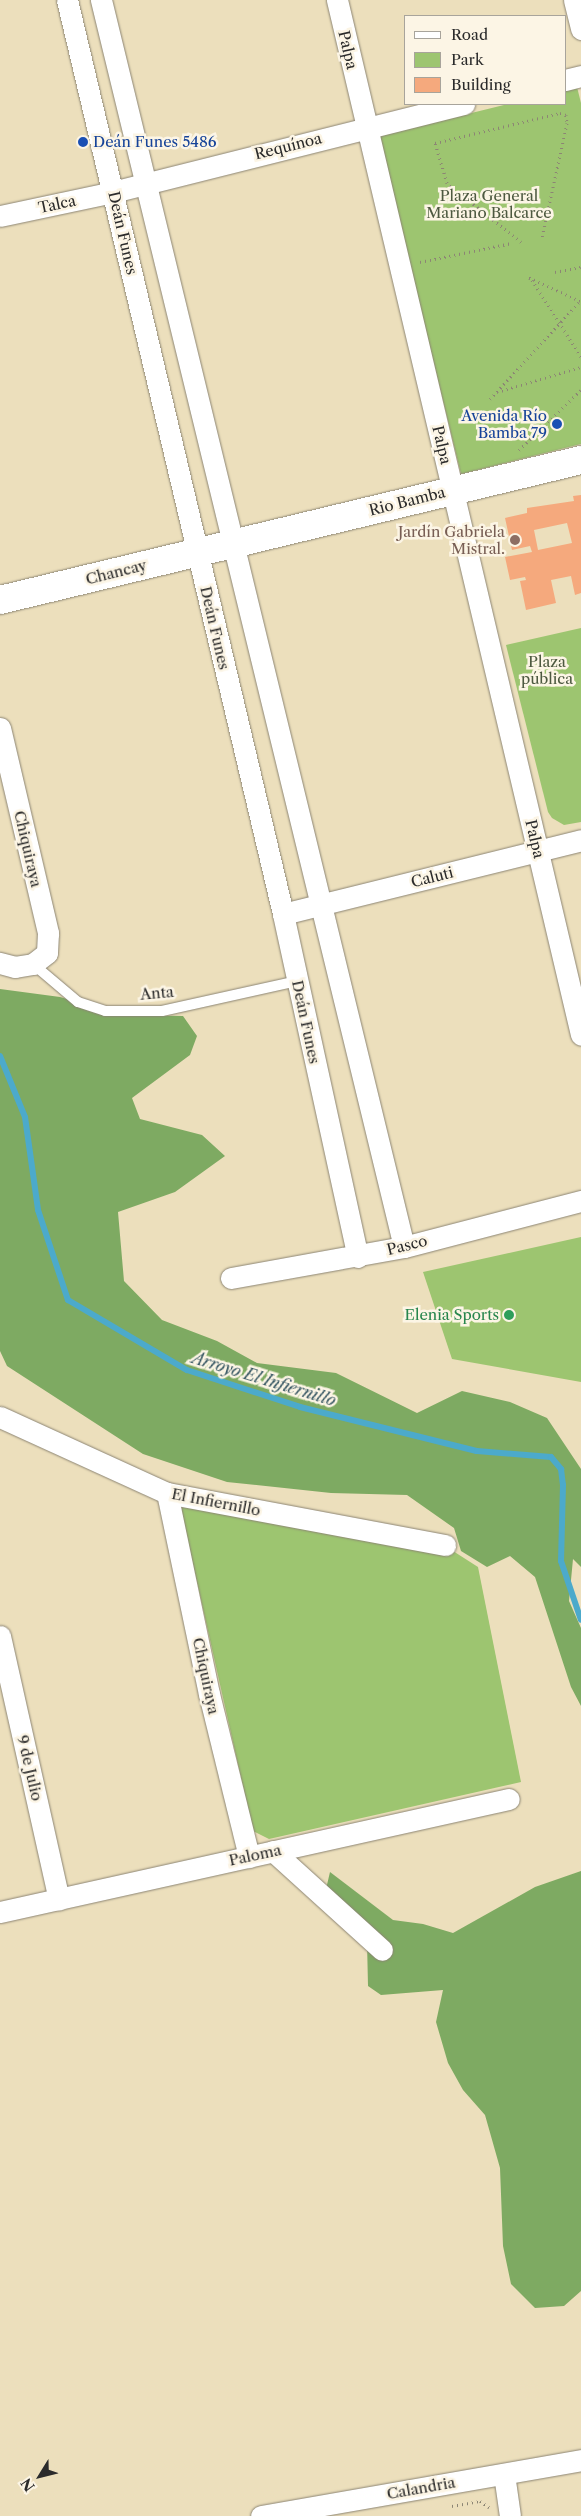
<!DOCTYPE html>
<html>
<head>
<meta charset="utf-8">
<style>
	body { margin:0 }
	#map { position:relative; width:581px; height:2516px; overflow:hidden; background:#ecdfbc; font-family:"Libre Caslon Text",serif }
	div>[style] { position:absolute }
	.green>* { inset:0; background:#9dc570 }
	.forest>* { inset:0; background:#7eaa62 }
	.stream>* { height:6px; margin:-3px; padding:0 3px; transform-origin:3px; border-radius:3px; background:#4caacb }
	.building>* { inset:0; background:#f5a97d }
	.path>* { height:3px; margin-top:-1.5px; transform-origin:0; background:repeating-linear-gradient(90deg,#8c8574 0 1px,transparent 0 5px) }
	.roads { filter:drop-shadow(0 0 1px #8c8574) drop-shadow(0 0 1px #8c8574) }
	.lane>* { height:10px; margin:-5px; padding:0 5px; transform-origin:5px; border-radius:5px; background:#fff }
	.street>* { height:21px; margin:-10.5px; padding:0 10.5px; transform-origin:10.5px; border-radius:10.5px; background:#fff }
	.secondary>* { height:28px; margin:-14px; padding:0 14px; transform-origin:14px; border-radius:14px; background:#fff }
	.dots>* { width:14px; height:14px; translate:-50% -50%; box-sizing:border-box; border:2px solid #fcf5e5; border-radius:50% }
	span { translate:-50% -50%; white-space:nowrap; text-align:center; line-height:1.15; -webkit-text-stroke:5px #fcf5e5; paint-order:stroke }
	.street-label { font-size:15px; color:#2b2b2b }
	.transit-label { font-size:15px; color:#164399 }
	.left { translate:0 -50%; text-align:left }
	.right { translate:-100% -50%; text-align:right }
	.park-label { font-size:15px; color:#4d5940 }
	.education-label { font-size:15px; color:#785e54 }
	.leisure-label { font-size:15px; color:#27864d }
	.water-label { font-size:16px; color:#375763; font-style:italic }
	.legend { position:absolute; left:404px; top:15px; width:162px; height:90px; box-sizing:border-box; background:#fcf5e5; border:1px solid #a8a49b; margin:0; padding:6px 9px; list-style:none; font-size:15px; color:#2b2b2b }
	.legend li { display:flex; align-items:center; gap:10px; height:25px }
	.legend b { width:25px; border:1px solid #a8a49b }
	.north { position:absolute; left:15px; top:2451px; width:50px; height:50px; -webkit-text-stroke:4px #fcf5e5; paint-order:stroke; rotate:234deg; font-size:14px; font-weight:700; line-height:20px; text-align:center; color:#2b2b2b }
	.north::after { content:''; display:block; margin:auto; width:18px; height:22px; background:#2b2b2b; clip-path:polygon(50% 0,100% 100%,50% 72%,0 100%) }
</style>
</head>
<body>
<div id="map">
	<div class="green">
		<i style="clip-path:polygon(577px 87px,581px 103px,581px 444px,461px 474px,378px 136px,508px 104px,565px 104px,565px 90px)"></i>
		<i style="clip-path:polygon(581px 628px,581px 822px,564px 825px,552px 818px,548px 812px,506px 645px)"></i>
		<i style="clip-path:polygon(581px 1237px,581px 1382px,452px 1359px,423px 1272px)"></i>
		<i style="clip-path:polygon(183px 1506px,453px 1551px,478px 1567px,521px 1782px,269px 1839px,253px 1831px,181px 1511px)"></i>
	</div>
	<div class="forest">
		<i style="clip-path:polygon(0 989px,60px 997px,124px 1015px,183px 1016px,197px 1036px,190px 1055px,132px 1098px,140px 1119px,202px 1135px,225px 1156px,175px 1192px,118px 1212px,124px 1281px,162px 1320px,217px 1341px,257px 1363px,336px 1373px,417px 1413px,462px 1391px,510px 1402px,547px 1418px,581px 1469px,581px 1567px,573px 1559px,569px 1601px,581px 1628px,581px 1706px,571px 1687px,535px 1577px,510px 1556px,487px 1567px,461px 1551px,454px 1528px,407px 1495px,331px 1493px,227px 1482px,143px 1454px,7px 1366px,0 1351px)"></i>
		<i style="clip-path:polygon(581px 1871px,581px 2291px,564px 2306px,535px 2308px,511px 2284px,503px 2246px,500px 2168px,485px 2115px,463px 2090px,448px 2063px,436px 2022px,443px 1990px,381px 1995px,368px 1986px,367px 1942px,326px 1889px,330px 1872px,393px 1920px,423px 1924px,453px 1933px,535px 1887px)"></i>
	</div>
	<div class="stream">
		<i style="left:0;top:1056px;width:66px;rotate:67.7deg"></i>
		<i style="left:25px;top:1117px;width:94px;rotate:82deg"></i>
		<i style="left:38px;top:1210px;width:95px;rotate:71.6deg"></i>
		<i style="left:68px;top:1300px;width:138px;rotate:30.5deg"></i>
		<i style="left:187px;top:1370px;width:119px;rotate:18.1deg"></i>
		<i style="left:300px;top:1407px;width:182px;rotate:14deg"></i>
		<i style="left:477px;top:1451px;width:74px;rotate:4.6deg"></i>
		<i style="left:551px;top:1457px;width:16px;rotate:50deg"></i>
		<i style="left:561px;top:1469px;width:16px;rotate:83deg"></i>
		<i style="left:563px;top:1485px;width:76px;rotate:91.5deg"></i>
		<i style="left:561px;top:1561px;width:62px;rotate:71.3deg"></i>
	</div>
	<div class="building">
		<i style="clip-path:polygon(evenodd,581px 495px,581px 593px,575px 595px,571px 576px,551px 580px,556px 603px,526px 610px,520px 581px,526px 580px,525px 577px,510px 580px,505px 557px,532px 552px,530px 546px,512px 550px,505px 518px,527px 513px,527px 508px,574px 501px,573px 496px,581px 495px,567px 523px,572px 543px,538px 550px,534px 530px,567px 523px)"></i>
	</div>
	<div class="path">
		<i style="left:521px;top:242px;width:95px;rotate:-141.4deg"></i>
		<i style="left:447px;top:183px;width:42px;rotate:-106.7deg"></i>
		<i style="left:435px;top:143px;width:129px;rotate:-13.5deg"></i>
		<i style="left:560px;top:113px;width:6px;rotate:18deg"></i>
		<i style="left:566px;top:115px;width:8px;rotate:83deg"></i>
		<i style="left:567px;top:123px;width:118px;rotate:102.3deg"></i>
		<i style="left:420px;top:262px;width:94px;rotate:-11.7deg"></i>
		<i style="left:555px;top:272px;width:26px;rotate:-11deg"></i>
		<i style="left:532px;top:280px;width:91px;rotate:57.5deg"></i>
		<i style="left:497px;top:392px;width:88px;rotate:-16.6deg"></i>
		<i style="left:490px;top:399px;width:133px;rotate:-47.4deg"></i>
		<i style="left:580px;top:301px;width:57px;rotate:-155.2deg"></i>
		<i style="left:519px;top:450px;width:86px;rotate:-44.1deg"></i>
		<i style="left:452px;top:2506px;width:28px;rotate:-10deg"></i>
		<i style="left:480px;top:2501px;width:11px;rotate:34deg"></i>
	</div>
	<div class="roads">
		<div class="lane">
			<i style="left:33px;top:964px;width:59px;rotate:40.2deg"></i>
			<i style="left:78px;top:1002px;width:28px;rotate:18deg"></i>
			<i style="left:105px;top:1011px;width:57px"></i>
			<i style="left:162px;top:1011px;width:138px;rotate:-12.5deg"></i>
		</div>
		<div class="street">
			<i style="left:67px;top:0;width:939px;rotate:76.7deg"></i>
			<i style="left:283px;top:914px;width:351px;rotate:77.7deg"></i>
			<i style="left:101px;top:0;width:1283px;rotate:76.34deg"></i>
			<i style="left:337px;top:0;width:1063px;rotate:76.73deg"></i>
			<i style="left:574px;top:0;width:30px;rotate:76deg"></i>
			<i style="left:565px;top:80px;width:16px;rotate:-14deg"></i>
			<i style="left:0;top:216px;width:116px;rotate:-12deg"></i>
			<i style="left:113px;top:192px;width:362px;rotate:-14.1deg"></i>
			<i style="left:0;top:728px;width:211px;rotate:76.8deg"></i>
			<i style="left:48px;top:933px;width:20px;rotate:93deg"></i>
			<i style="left:47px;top:953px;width:18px;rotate:142deg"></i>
			<i style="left:33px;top:964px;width:18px;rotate:171deg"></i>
			<i style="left:15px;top:967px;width:16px;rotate:-165deg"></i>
			<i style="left:283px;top:914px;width:307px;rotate:-13.9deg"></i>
			<i style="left:231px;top:1278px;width:176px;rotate:-10.2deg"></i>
			<i style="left:404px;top:1247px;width:183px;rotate:-14.6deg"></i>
			<i style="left:0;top:1417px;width:183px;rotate:24.5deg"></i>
			<i style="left:167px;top:1493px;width:283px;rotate:10.6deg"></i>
			<i style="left:167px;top:1493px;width:205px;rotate:78.2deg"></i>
			<i style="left:209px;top:1694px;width:168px;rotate:76.2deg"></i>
			<i style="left:0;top:1636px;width:270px;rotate:77.4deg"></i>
			<i style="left:273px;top:1851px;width:147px;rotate:42.2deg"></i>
			<i style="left:0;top:1912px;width:521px;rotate:-12.52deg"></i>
			<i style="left:504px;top:2474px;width:42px;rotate:81.9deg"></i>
			<i style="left:261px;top:2516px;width:325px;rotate:-9.9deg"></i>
		</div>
		<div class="secondary">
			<i style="left:0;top:600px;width:598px;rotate:-13.55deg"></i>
		</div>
	</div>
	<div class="dots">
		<i style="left:83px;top:142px;background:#1a4fb4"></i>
		<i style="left:557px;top:424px;background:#1a4fb4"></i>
		<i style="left:515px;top:540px;background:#8d6e63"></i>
		<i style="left:509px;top:1315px;background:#2e9e5b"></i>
	</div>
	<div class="street-label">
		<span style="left:348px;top:50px;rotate:77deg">Palpa</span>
		<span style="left:288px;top:146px;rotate:-14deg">Requínoa</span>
		<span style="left:57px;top:204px;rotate:-12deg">Talca</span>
		<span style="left:123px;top:233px;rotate:77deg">Deán Funes</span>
		<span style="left:442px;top:445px;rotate:77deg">Palpa</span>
		<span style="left:407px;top:501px;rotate:-14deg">Rio Bamba</span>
		<span style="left:116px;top:572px;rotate:-14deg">Chancay</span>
		<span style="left:215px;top:628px;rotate:77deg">Deán Funes</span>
		<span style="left:535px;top:839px;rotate:77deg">Palpa</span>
		<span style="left:28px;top:849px;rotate:77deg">Chiquiraya</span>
		<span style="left:432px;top:877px;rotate:-14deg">Caluti</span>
		<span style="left:157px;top:993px;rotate:-5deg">Anta</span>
		<span style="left:306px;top:1022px;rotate:78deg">Deán Funes</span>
		<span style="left:407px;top:1245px;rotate:-14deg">Pasco</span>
		<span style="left:216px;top:1502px;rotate:11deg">El Infiernillo</span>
		<span style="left:206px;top:1676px;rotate:78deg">Chiquiraya</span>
		<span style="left:30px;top:1768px;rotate:77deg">9 de Julio</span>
		<span style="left:255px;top:1855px;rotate:-12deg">Paloma</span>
		<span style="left:421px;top:2488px;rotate:-10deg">Calandria</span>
	</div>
	<div class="transit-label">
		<span class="left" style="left:93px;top:142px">Deán Funes 5486</span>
		<span class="right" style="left:547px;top:424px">Avenida Río<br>Bamba 79</span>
	</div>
	<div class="park-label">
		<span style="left:489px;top:204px">Plaza General<br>Mariano Balcarce</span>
		<span style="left:547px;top:670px">Plaza<br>pública</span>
	</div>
	<div class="education-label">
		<span class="right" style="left:505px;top:540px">Jardín Gabriela<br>Mistral.</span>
	</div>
	<div class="leisure-label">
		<span class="right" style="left:499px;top:1315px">Elenia Sports</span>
	</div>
	<div class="water-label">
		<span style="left:264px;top:1379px;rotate:17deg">Arroyo El Infiernillo</span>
	</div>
	<ul class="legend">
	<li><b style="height:6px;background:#fff"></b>Road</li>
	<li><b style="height:14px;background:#9dc570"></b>Park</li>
	<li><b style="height:14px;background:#f5a97d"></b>Building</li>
	</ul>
	<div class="north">N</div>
</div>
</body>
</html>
